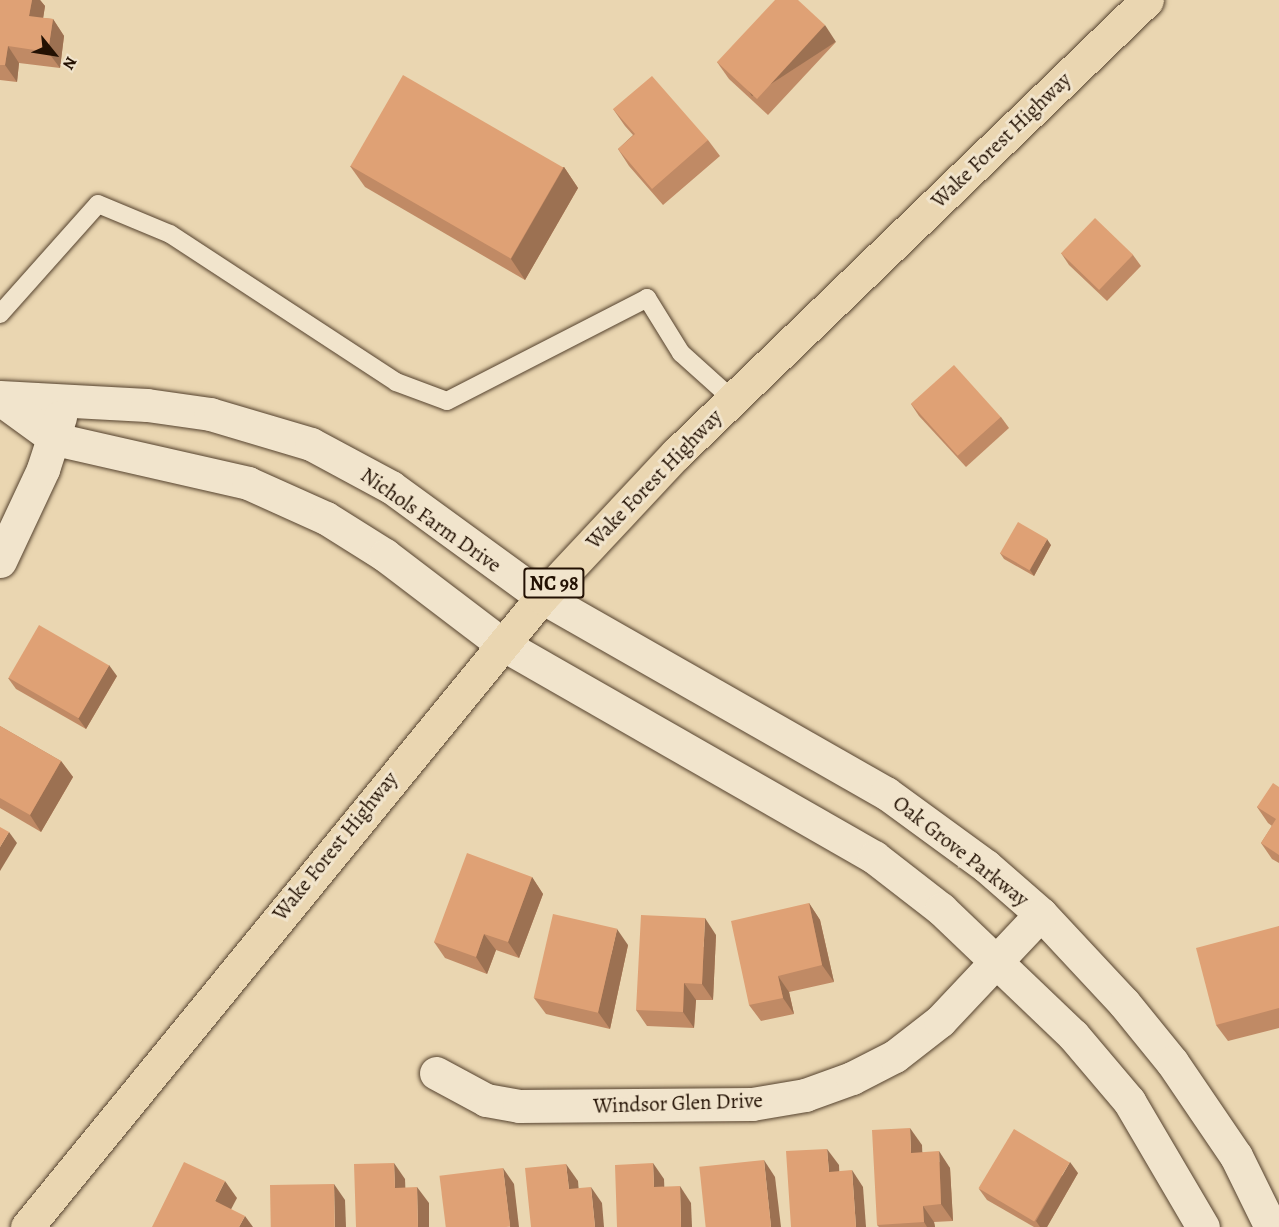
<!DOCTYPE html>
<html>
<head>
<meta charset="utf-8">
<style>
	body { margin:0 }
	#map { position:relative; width:1279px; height:1227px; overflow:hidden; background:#ead6b1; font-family:Alegreya,serif }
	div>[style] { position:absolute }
	.roads { filter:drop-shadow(0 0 2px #55422e) drop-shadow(0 0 2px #55422e) }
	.lane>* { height:18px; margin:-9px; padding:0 9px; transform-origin:9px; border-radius:9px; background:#f1e4cc }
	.street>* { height:33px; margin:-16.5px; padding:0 16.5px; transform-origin:16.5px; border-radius:16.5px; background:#f1e4cc }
	.highway>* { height:33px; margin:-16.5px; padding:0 16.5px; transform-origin:16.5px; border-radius:16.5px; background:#ead6b1 }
	.wall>* { inset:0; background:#c08a65 }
	.shaded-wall>* { inset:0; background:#9c7152; transform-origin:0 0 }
	.building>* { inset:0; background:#dfa175; transform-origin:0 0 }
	span { translate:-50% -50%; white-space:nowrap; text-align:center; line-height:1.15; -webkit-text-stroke:6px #f1e4cc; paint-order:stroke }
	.shield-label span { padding:2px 4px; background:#f1e4cc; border:2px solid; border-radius:4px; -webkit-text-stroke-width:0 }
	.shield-label { font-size:20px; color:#231103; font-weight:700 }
	.street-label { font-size:21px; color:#231103 }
	.north { position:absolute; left:24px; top:24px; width:60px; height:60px; -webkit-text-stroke:4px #f1e4cc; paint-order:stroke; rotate:120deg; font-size:16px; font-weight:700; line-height:24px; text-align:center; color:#231103 }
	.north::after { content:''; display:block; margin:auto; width:21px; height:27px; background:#231103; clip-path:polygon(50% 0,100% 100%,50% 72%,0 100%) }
</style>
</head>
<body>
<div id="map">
	<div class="roads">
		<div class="lane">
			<i style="left:0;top:314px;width:147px;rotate:-48.3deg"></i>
			<i style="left:98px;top:204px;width:78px;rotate:22.6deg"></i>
			<i style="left:170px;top:234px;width:270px;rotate:33.2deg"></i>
			<i style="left:396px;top:382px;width:54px;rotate:20.4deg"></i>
			<i style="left:447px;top:401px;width:225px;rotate:-27.2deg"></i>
			<i style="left:647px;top:298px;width:65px;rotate:58.3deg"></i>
			<i style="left:681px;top:353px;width:69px;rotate:42deg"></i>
		</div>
		<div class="street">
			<i style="left:0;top:397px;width:147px;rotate:3.1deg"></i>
			<i style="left:147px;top:405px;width:64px;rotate:8.1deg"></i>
			<i style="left:210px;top:414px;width:105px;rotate:16.5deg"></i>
			<i style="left:311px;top:444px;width:91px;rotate:28.3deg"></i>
			<i style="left:391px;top:487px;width:187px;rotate:36.1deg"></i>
			<i style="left:542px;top:597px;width:396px;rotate:29.7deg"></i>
			<i style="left:886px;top:793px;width:124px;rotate:36.1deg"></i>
			<i style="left:986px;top:866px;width:73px;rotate:41.1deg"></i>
			<i style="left:1041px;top:914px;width:122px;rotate:47deg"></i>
			<i style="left:1124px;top:1003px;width:76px;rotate:50.9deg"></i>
			<i style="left:1172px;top:1062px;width:114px;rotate:55.8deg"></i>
			<i style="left:1236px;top:1156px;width:79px;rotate:63.8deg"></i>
			<i style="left:0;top:399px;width:68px;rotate:36deg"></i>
			<i style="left:55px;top:439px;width:198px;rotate:12.8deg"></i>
			<i style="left:248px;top:483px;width:85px;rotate:24.2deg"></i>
			<i style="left:326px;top:518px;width:70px;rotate:32.1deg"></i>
			<i style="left:385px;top:555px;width:147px;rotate:37.3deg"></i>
			<i style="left:502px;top:644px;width:429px;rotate:29.8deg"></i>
			<i style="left:874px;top:857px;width:85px;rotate:37.8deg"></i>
			<i style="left:941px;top:909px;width:182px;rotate:43.7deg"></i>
			<i style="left:1073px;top:1035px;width:87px;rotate:49.7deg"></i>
			<i style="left:1129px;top:1101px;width:146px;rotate:59.6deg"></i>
			<i style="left:0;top:561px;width:102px;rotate:-64.9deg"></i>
			<i style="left:43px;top:469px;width:55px;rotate:-71.9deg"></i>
			<i style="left:436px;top:1073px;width:57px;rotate:28.4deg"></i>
			<i style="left:486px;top:1100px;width:34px;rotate:10deg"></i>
			<i style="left:519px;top:1106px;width:233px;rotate:-0.5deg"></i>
			<i style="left:752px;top:1104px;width:54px;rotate:-9.6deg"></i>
			<i style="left:805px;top:1095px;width:50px;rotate:-19.9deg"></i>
			<i style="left:852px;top:1078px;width:48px;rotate:-27.1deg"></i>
			<i style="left:895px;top:1056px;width:57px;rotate:-37.9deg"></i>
			<i style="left:940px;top:1021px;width:147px;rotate:-46.7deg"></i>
		</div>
		<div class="highway">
			<i style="left:27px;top:1227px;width:814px;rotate:-50.74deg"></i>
			<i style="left:542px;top:597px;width:196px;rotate:-46.9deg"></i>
			<i style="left:676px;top:454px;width:654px;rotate:-43.95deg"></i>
		</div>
	</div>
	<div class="wall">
		<i style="clip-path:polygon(0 0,40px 0,45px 6px,43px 18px,53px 19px,64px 36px,60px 68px,19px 63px,17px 82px,0 80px)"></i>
		<i style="clip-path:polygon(836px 42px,768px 115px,729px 79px,717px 62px)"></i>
		<i style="clip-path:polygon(613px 109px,708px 140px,720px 156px,663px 205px,629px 166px,618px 149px,633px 135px,625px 126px)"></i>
		<i style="clip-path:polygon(350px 166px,564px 167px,578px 188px,525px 280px,365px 187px)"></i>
		<i style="clip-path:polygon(1061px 253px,1133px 255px,1141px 266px,1107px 301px,1069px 265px)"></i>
		<i style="clip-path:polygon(911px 404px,1001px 417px,1009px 428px,966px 467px,919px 416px)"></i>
		<i style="clip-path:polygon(1051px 545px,1034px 576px,1004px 559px,1000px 553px)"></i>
		<i style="clip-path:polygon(117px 676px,86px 729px,16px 689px,8px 678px)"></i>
		<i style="clip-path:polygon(0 726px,61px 761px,73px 777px,41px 832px,0 808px)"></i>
		<i style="clip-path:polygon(1279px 787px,1279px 863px,1272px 859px,1261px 843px,1272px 826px,1268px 823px,1257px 807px)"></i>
		<i style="clip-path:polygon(532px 877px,543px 894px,519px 958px,496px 950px,487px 974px,445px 958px,434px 942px)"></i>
		<i style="clip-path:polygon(809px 903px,820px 920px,834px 982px,789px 992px,794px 1014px,761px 1021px,749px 1005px)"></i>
		<i style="clip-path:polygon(1279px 926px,1279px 1028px,1228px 1041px,1216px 1025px)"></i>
		<i style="clip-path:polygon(716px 935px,713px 1000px,696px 1000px,694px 1028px,647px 1026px,636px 1010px)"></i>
		<i style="clip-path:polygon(628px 945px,610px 1029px,546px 1014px,534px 998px)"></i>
		<i style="clip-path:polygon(922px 1145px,922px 1152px,950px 1168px,953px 1221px,934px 1222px,935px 1227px,879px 1227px,877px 1225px)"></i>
		<i style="clip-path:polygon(1078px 1173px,1047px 1227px,1034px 1227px,987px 1200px,979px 1189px)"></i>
	</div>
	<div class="shaded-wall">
		<i style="clip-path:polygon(32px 0,40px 0,45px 6px,41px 32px,29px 16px)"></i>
		<i style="clip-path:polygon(53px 19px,64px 36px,60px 68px,48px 52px)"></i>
		<i style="left:825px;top:25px;width:20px;height:100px;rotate:57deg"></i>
		<i style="clip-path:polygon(8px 46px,19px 63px,17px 82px,5px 65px)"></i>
		<i style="clip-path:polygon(564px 167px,578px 188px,525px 280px,511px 259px)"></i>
		<i style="clip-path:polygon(1047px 539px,1051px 545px,1034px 576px,1030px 570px)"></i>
		<i style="clip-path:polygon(109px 665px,117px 676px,86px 729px,78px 718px)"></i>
		<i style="clip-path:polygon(61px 761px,73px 777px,41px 832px,30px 815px)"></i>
		<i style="clip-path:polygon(9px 832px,17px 843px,0 871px,0 847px)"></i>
		<i style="clip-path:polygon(532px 877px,543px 894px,519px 958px,508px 942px)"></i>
		<i style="clip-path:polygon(809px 903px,820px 920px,834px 982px,822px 965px)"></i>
		<i style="clip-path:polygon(705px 918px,716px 935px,713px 1000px,702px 984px)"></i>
		<i style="clip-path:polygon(617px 929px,628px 945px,610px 1029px,598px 1012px)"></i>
		<i style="clip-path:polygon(484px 934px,496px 950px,487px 974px,476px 957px)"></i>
		<i style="clip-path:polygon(778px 976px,789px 992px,794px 1014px,783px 998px)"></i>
		<i style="clip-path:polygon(684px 983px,696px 1000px,694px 1028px,683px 1012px)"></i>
		<i style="clip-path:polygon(910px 1128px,922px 1145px,923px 1169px,911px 1153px)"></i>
		<i style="clip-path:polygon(827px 1149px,839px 1165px,840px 1189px,829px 1172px)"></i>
		<i style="clip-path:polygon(939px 1151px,950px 1168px,953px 1221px,941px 1204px)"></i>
		<i style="clip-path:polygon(764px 1160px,775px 1177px,781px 1227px,771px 1227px)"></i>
		<i style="clip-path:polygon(1070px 1162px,1078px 1173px,1047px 1227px,1040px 1227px,1036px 1221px)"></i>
		<i style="clip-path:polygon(394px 1163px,405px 1179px,406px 1204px,395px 1188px)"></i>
		<i style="clip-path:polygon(653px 1163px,664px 1179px,665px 1204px,654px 1187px)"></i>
		<i style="clip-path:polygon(566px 1164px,578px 1181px,580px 1206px,569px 1189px)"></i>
		<i style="clip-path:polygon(503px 1168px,514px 1184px,519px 1227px,510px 1227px)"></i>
		<i style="clip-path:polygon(852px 1170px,863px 1187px,866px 1227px,856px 1227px)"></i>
		<i style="clip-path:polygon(225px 1181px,237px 1198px,227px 1217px,215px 1201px)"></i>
		<i style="clip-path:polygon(334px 1184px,345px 1200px,346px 1227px,335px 1227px)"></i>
		<i style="clip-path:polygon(680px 1186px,691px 1203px,692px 1227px,681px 1227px)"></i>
		<i style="clip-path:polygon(417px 1187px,429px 1203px,429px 1227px,418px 1227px)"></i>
		<i style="clip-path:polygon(591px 1187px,602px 1203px,604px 1227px,595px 1227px)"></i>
		<i style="clip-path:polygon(923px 1206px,934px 1222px,935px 1227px,927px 1227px,924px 1222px)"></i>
		<i style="clip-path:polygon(245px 1216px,253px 1227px,239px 1227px)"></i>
	</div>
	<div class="building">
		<i style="clip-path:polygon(0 0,32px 0,29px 16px,53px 19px,48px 52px,8px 46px,5px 65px,0 65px)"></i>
		<i style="clip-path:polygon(775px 0,798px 0,825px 25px,757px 99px,717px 62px)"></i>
		<i style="left:403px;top:75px;width:185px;height:105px;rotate:30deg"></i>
		<i style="clip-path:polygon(652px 76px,708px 140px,652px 189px,618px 149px,635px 134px,613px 109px)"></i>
		<i style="left:1095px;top:218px;width:53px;height:49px;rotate:44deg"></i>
		<i style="left:954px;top:365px;width:70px;height:58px;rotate:48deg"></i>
		<i style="left:1018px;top:522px;width:34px;height:36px;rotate:30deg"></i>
		<i style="left:39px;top:625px;width:81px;height:61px;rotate:30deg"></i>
		<i style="clip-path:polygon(0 726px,61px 761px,30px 815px,0 798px)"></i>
		<i style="clip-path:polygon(1273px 783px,1279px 787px,1279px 855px,1261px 843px,1276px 819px,1257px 807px)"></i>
		<i style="clip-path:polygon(0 827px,9px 832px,0 847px)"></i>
		<i style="clip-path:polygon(467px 853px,532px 877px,508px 942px,484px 934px,476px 957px,434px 942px)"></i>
		<i style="clip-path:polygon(809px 903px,822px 965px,778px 976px,783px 998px,749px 1005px,731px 921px)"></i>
		<i style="left:553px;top:914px;width:66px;height:86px;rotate:13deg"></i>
		<i style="clip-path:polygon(641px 915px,705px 918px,702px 984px,684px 983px,683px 1012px,636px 1010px)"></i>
		<i style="clip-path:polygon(1279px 926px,1279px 1008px,1216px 1025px,1196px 948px)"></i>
		<i style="clip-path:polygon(910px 1128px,911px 1153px,939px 1151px,941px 1204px,923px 1206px,924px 1222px,877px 1225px,872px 1130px)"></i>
		<i style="left:1014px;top:1129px;width:65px;height:69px;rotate:31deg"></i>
		<i style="clip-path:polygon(827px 1149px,829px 1172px,852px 1170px,856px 1227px,791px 1227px,786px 1151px)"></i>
		<i style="left:764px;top:1160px;width:67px;height:65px;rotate:84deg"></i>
		<i style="clip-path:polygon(184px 1162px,225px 1181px,215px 1201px,245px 1216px,239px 1227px,152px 1227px)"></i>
		<i style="clip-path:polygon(394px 1163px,395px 1188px,417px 1187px,418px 1227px,356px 1227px,354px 1164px)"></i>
		<i style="clip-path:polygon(653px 1163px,654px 1187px,680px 1186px,681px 1227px,617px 1227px,615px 1165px)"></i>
		<i style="clip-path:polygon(566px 1164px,569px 1189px,591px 1187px,595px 1227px,531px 1227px,525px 1168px)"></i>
		<i style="left:503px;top:1168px;width:59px;height:64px;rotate:83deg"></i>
		<i style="left:334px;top:1184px;width:43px;height:64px;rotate:89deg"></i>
	</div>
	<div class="shield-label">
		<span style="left:554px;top:583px">NC 98</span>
	</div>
	<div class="street-label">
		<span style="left:1001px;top:140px;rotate:-44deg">Wake Forest Highway</span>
		<span style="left:654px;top:479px;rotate:-46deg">Wake Forest Highway</span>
		<span style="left:431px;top:520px;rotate:35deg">Nichols Farm Drive</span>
		<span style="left:335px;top:846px;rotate:-51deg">Wake Forest Highway</span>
		<span style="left:961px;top:851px;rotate:38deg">Oak Grove Parkway</span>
		<span style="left:678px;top:1103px;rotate:-2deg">Windsor Glen Drive</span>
	</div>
	<div class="north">N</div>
</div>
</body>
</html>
